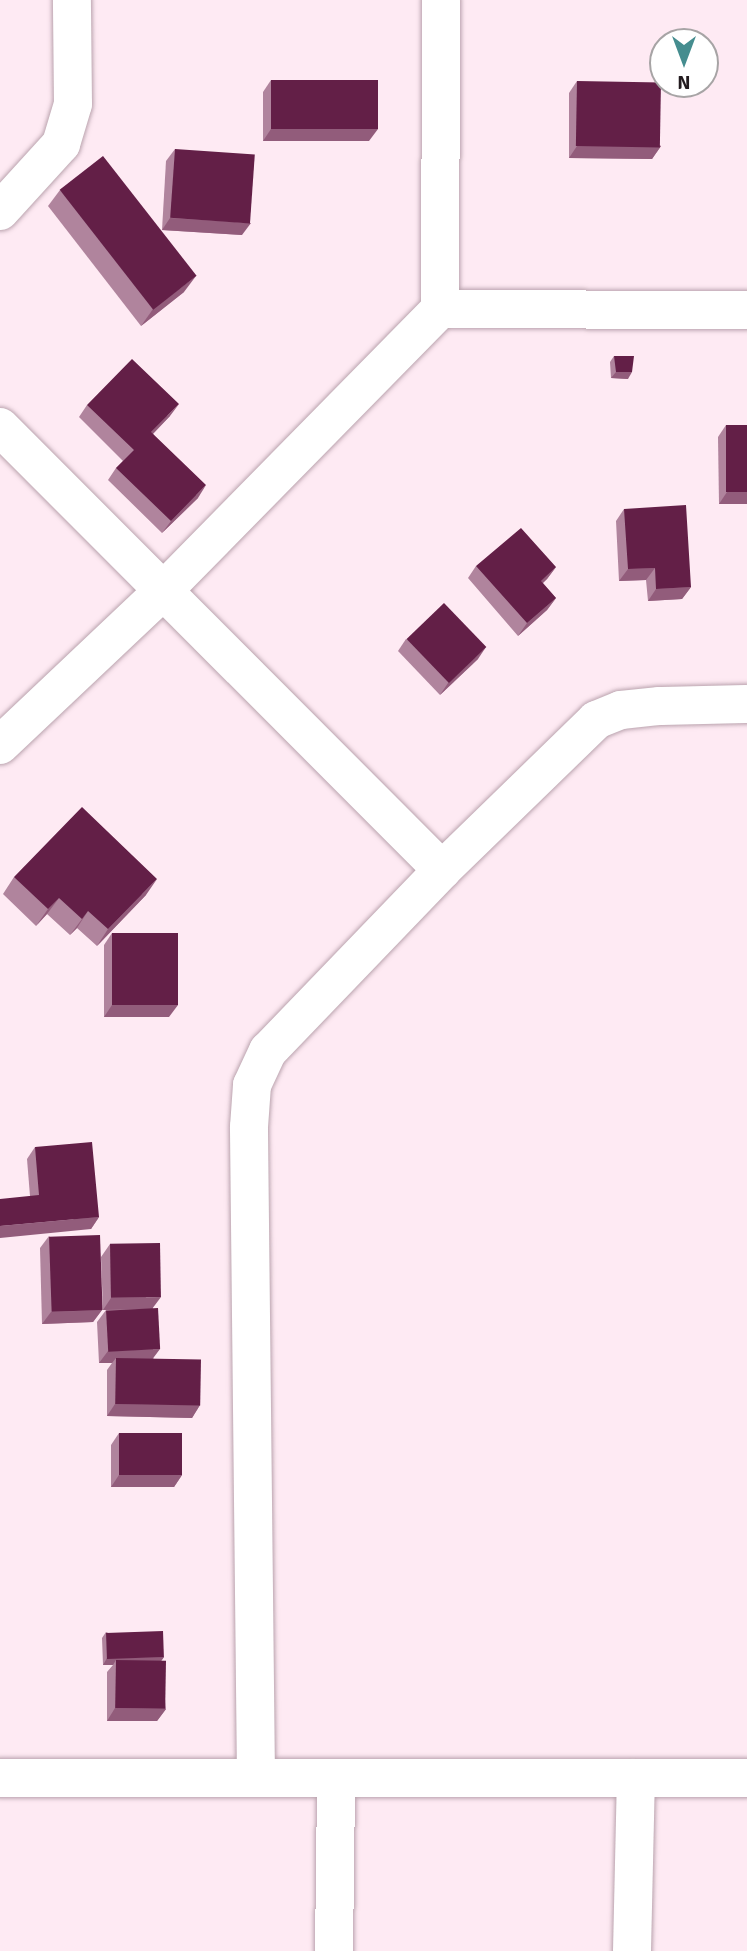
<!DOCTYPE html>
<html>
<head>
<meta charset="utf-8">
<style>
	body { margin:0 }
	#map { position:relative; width:747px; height:1951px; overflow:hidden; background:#feeaf3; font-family:Signika,sans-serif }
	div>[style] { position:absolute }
	.roads { filter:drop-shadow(0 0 2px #baa3ae) drop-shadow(0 0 2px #baa3ae) }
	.street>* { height:38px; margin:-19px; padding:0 19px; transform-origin:19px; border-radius:19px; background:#fff }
	.wall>* { inset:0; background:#b0849d }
	.shaded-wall>* { inset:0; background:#925c7b }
	.building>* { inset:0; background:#631f47; transform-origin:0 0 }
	span { translate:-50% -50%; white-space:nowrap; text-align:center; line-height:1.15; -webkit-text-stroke:7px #fff; paint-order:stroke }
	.north { position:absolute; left:649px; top:28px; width:70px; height:70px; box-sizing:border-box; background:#fff; border:2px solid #a7a4a5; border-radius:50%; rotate:180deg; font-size:19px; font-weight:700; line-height:28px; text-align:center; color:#231b1f }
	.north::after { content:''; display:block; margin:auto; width:24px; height:32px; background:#458d8f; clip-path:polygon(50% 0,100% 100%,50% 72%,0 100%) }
</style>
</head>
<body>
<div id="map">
	<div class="roads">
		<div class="street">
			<i style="left:0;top:211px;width:91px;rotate:-47.7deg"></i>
			<i style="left:61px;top:144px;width:42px;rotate:-73.3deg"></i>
			<i style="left:73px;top:104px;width:104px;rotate:-90.6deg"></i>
			<i style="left:440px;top:309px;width:307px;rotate:0.2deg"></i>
			<i style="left:0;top:427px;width:626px;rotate:45.06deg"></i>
			<i style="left:0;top:745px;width:224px;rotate:-43.4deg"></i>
			<i style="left:163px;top:591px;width:395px;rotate:-45.5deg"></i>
			<i style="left:440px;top:309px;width:309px;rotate:-89.8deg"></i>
			<i style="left:0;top:1778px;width:747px"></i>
			<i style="left:256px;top:1778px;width:651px;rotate:-90.62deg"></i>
			<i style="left:249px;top:1127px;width:42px;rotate:-85.9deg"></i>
			<i style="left:252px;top:1085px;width:38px;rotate:-65deg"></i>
			<i style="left:268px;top:1051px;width:251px;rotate:-46.1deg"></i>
			<i style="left:442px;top:870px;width:215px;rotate:-44.2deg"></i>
			<i style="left:596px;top:720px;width:27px;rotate:-22deg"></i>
			<i style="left:621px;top:710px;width:39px;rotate:-6deg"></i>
			<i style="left:660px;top:706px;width:87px;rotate:-1.3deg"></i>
			<i style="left:334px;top:1951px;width:173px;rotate:-89.3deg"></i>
			<i style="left:632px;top:1951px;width:173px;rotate:-88.7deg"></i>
		</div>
	</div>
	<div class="wall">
		<i style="clip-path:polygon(271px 80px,369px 141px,263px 141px,263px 92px)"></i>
		<i style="clip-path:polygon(577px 81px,661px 146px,652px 159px,569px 158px,569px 93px)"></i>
		<i style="clip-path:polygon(175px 149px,242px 235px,162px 230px,166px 161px)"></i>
		<i style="clip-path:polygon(60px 190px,184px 292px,141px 326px,48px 206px)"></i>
		<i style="clip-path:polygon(614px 356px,628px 379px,611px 378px,610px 362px)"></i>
		<i style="clip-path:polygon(87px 405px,170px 416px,153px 434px,198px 498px,162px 533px,108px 480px,116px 468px,123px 461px,79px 417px)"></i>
		<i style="clip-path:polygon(726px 425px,747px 425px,747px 504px,719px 504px,718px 437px)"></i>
		<i style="clip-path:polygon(624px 509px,691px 587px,682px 599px,648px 601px,646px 580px,619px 581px,616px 521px)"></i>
		<i style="clip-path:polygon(476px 566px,556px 567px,547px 579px,543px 583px,556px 598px,547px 610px,518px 636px,468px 578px)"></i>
		<i style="clip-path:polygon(406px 639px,478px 659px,440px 695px,398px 651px)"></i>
		<i style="clip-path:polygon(14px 877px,146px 895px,97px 946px,77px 928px,70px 935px,47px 914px,36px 926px,3px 894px)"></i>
		<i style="clip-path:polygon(112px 933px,169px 1017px,104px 1017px,104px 945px)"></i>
		<i style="clip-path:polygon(35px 1147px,99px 1217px,91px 1229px,30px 1196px,27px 1159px)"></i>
		<i style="clip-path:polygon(49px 1236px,102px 1310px,93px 1322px,42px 1324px,40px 1248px)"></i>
		<i style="clip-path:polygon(110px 1244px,153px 1308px,153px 1358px,200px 1405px,192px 1418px,107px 1416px,107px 1370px,112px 1363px,99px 1363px,97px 1322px,106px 1310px,119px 1310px,103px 1310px,101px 1257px)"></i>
		<i style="clip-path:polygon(119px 1433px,182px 1475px,174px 1487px,111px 1487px,111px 1445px)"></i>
		<i style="clip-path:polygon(106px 1632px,164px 1657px,161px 1661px,166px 1709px,157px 1721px,107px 1721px,107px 1672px,113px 1665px,103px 1665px,102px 1638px)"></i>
	</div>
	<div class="shaded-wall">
		<i style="clip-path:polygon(271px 129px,378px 129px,369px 141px,263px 141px)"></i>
		<i style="clip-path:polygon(577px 146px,661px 146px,652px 159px,569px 158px)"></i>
		<i style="clip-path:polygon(170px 218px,251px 223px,242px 235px,162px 230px)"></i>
		<i style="clip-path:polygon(196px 276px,184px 292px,141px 326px,153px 309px)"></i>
		<i style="clip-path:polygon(616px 372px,632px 372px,628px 379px,611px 378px)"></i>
		<i style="clip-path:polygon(179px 404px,170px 416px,143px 444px,151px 432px)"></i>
		<i style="clip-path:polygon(206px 485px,198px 498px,162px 533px,171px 521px)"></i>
		<i style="clip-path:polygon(727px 492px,747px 492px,747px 504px,719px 504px)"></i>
		<i style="clip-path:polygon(556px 567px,547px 579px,532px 593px,541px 581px)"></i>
		<i style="clip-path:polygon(655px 568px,646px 580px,619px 581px,628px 569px)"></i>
		<i style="clip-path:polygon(691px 587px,682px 599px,648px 601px,656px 589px)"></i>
		<i style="clip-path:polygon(556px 598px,547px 610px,518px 636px,527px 623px)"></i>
		<i style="clip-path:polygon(486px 647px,478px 659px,440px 695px,448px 683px)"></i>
		<i style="clip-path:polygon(157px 879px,146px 895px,97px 946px,108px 929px)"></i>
		<i style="clip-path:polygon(59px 898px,47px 914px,36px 926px,48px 909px)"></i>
		<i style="clip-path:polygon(88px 911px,77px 928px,70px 935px)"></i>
		<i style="clip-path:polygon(112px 1005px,178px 1005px,169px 1017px,104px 1017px)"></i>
		<i style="clip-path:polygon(99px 1217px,91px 1229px,0 1238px,0 1226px)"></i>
		<i style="clip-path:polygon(161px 1297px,152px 1309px,103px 1310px,111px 1298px)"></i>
		<i style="clip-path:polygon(102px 1310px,93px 1322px,42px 1324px,51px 1312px)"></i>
		<i style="clip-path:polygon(160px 1349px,151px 1361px,116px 1358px,112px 1363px,99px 1363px,108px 1351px)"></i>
		<i style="clip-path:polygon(115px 1404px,200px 1405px,192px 1418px,107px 1416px)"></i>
		<i style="clip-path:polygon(119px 1475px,182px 1475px,174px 1487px,111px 1487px)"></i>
		<i style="clip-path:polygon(164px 1657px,159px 1664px,116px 1660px,113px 1665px,103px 1665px,107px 1658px)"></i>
		<i style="clip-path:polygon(115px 1708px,166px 1709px,157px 1721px,107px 1721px)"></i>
	</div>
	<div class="building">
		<i style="left:271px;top:80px;width:107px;height:49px"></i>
		<i style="left:577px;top:81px;width:84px;height:65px;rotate:1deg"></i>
		<i style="left:175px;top:149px;width:80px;height:69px;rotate:4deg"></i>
		<i style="left:103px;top:156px;width:152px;height:55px;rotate:52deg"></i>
		<i style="clip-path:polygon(614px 356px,634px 356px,632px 372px,616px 372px)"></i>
		<i style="clip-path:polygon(132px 359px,179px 404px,151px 432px,206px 485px,171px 521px,116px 468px,134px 450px,87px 405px)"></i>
		<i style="left:726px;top:425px;width:21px;height:67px"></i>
		<i style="clip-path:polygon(686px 505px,691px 587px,656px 589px,655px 568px,628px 569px,624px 509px)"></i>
		<i style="clip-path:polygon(521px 528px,556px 567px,541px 581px,556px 598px,527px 623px,476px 566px)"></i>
		<i style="left:444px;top:603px;width:61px;height:52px;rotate:46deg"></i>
		<i style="clip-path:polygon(82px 807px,157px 879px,108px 929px,88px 911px,82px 919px,59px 898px,48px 909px,14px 877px)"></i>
		<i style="left:112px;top:933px;width:66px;height:72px"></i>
		<i style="clip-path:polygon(92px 1142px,99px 1217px,0 1226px,0 1199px,39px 1195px,35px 1147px)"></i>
		<i style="left:100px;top:1235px;width:75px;height:51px;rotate:88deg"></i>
		<i style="left:160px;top:1243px;width:54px;height:50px;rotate:89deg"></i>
		<i style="left:158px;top:1308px;width:41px;height:52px;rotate:87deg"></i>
		<i style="left:116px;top:1358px;width:85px;height:46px;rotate:1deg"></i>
		<i style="left:119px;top:1433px;width:63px;height:42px"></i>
		<i style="left:163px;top:1631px;width:26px;height:57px;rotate:88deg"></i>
		<i style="left:116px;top:1660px;width:50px;height:48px;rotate:1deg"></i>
	</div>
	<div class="north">N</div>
</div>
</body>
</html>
